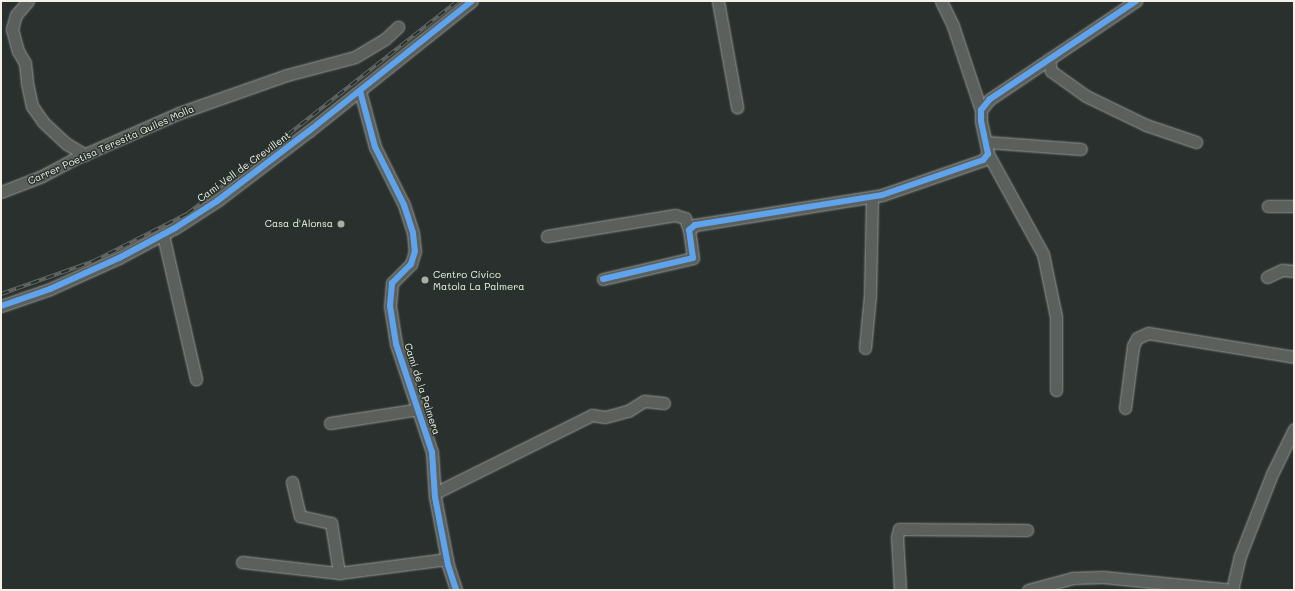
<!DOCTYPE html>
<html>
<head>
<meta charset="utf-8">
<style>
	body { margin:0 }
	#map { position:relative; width:1295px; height:591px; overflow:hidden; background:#29302d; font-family:Mali,sans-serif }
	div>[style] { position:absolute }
	.roads { filter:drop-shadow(0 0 1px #969996) drop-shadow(0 0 1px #969996) }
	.minor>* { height:11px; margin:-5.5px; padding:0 5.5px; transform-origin:5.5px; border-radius:5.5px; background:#5c605c }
	.rail>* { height:4px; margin-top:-2px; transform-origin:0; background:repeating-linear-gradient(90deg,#26332d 0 8px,#646764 0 16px); box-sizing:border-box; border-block:1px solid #646764 }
	.cycleway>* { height:6px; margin:-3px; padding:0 3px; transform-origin:3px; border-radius:3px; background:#60a3ed }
	.dots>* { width:11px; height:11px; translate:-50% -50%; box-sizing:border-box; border:2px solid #26332d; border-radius:50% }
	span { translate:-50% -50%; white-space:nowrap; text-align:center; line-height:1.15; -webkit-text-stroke:3px #26332d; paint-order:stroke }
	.street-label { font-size:10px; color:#f4f1e8 }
	.poi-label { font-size:10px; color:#f4f1e8 }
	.right { translate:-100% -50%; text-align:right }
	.left { translate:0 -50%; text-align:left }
	.frame { position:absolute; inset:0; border:2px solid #f4f1e8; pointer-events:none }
</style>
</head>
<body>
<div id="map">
	<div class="roads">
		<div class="minor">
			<i style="left:28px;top:1px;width:18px;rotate:131deg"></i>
			<i style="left:16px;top:15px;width:15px;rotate:106deg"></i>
			<i style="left:12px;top:29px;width:23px;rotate:75deg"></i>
			<i style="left:18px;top:51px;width:14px;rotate:60deg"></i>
			<i style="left:25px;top:63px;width:20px;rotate:84deg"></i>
			<i style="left:27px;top:83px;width:24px;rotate:78deg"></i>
			<i style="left:32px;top:106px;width:19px;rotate:55deg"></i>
			<i style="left:43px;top:122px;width:33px;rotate:43deg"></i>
			<i style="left:67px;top:144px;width:21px;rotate:31deg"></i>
			<i style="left:718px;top:1px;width:108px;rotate:79.8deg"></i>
			<i style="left:941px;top:1px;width:28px;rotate:64deg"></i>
			<i style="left:953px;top:26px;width:89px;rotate:71.6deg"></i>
			<i style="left:1049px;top:59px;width:12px;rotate:81deg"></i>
			<i style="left:1051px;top:71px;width:43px;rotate:35.5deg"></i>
			<i style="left:1086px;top:96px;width:67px;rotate:25.8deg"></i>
			<i style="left:1146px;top:125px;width:53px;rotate:18.8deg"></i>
			<i style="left:360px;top:91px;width:58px;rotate:75deg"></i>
			<i style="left:375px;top:147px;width:65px;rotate:63.4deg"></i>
			<i style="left:404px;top:205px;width:29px;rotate:72deg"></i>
			<i style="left:413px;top:233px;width:18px;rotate:84deg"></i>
			<i style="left:415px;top:251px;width:14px;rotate:107deg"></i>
			<i style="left:411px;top:264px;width:27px;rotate:135deg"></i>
			<i style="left:392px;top:283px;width:23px;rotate:95deg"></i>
			<i style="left:390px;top:306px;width:38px;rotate:81deg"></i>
			<i style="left:396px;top:344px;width:114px;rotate:71.6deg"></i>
			<i style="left:432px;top:452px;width:45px;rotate:86.2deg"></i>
			<i style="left:435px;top:497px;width:69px;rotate:79.2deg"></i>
			<i style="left:448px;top:565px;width:26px;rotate:72deg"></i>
			<i style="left:986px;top:142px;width:95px;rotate:4.2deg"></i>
			<i style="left:988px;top:154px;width:114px;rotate:61.2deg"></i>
			<i style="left:1043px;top:254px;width:64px;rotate:78.3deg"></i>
			<i style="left:1056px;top:317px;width:73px;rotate:90deg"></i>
			<i style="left:1px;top:192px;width:44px;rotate:-21.3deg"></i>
			<i style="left:42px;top:176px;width:34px;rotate:-28deg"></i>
			<i style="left:72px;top:160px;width:117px;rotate:-23.7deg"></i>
			<i style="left:179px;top:113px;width:114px;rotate:-19.4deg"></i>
			<i style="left:287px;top:75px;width:70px;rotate:-14.8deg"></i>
			<i style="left:355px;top:57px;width:35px;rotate:-31deg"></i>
			<i style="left:385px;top:39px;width:18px;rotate:-43deg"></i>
			<i style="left:1268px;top:206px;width:26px"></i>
			<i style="left:163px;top:235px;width:148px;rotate:77.1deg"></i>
			<i style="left:547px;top:236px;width:130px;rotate:-9.3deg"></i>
			<i style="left:675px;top:215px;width:10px;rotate:17deg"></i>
			<i style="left:685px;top:218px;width:13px;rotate:72deg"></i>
			<i style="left:1267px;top:277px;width:17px;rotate:-25deg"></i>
			<i style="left:1282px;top:270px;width:12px;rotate:5deg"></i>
			<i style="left:603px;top:279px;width:92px;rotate:-13.1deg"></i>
			<i style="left:693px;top:258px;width:28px;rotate:-98deg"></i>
			<i style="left:689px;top:230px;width:8px;rotate:-40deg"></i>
			<i style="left:695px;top:225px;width:189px;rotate:-9.1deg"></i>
			<i style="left:882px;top:195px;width:107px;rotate:-19.1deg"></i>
			<i style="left:983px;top:160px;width:8px;rotate:-50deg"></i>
			<i style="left:988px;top:154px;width:34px;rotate:-102deg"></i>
			<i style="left:981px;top:121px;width:11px;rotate:-90deg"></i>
			<i style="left:981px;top:110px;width:14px;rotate:-51deg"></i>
			<i style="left:990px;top:99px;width:176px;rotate:-33.9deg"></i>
			<i style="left:1px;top:306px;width:52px;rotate:-19.1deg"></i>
			<i style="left:50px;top:289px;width:76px;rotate:-24.2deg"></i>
			<i style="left:119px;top:258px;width:64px;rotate:-28.2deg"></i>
			<i style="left:175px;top:228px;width:50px;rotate:-32.7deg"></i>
			<i style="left:217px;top:201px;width:116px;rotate:-37.3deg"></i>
			<i style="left:309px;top:131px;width:208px;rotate:-38.6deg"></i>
			<i style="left:865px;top:348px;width:53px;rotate:-84.6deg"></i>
			<i style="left:870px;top:295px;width:98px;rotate:-88.8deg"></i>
			<i style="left:1125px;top:408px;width:63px;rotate:-82.6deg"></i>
			<i style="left:1133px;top:346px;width:9px;rotate:-63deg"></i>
			<i style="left:1137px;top:338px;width:12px;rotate:-24deg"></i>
			<i style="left:1148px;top:333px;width:148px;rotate:9.3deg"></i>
			<i style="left:330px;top:423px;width:90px;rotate:-8.9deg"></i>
			<i style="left:292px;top:482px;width:35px;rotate:77deg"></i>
			<i style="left:300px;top:516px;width:32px;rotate:13deg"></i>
			<i style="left:331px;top:523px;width:51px;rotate:80.9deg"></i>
			<i style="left:435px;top:493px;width:175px;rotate:-26.4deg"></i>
			<i style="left:592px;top:415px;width:13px;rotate:9deg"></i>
			<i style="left:605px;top:417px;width:24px;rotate:-15deg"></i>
			<i style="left:628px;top:411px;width:19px;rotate:-32deg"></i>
			<i style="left:644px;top:401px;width:20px;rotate:6deg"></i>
			<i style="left:242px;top:562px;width:98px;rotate:6.5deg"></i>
			<i style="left:339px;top:573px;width:109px;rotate:-7.4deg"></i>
			<i style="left:900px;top:590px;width:53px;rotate:-93.2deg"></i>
			<i style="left:897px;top:537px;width:8px;rotate:-76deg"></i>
			<i style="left:899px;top:529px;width:128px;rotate:0.4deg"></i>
			<i style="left:1028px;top:590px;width:47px;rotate:-14.9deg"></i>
			<i style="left:1073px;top:578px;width:30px;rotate:-2deg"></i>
			<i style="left:1103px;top:577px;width:131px;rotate:5.7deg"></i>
			<i style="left:1232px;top:590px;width:35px;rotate:-77deg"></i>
			<i style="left:1240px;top:556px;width:88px;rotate:-68.7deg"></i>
			<i style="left:1272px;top:474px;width:50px;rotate:-63.9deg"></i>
		</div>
	</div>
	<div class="rail">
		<i style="left:1px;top:294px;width:99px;rotate:-19.5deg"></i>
		<i style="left:94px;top:261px;width:104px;rotate:-26.8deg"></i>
		<i style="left:187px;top:214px;width:345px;rotate:-38.2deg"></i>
	</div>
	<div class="cycleway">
		<i style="left:360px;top:91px;width:58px;rotate:75deg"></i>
		<i style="left:375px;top:147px;width:65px;rotate:63.4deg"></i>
		<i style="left:404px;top:205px;width:29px;rotate:72deg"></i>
		<i style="left:413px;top:233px;width:18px;rotate:84deg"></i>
		<i style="left:415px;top:251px;width:14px;rotate:107deg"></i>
		<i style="left:411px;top:264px;width:27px;rotate:135deg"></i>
		<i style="left:392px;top:283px;width:23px;rotate:95deg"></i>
		<i style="left:390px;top:306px;width:38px;rotate:81deg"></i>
		<i style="left:396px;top:344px;width:114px;rotate:71.6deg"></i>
		<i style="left:432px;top:452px;width:45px;rotate:86.2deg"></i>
		<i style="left:435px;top:497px;width:69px;rotate:79.2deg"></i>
		<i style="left:448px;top:565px;width:26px;rotate:72deg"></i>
		<i style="left:603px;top:279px;width:92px;rotate:-13.1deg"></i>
		<i style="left:693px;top:258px;width:28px;rotate:-98deg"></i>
		<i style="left:689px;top:230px;width:8px;rotate:-40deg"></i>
		<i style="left:695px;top:225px;width:189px;rotate:-9.1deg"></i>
		<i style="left:882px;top:195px;width:107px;rotate:-19.1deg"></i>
		<i style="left:983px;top:160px;width:8px;rotate:-50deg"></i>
		<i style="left:988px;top:154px;width:34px;rotate:-102deg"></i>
		<i style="left:981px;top:121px;width:11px;rotate:-90deg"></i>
		<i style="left:981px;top:110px;width:14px;rotate:-51deg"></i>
		<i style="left:990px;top:99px;width:176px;rotate:-33.9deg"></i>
		<i style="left:1px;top:306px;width:52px;rotate:-19.1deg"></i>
		<i style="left:50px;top:289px;width:76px;rotate:-24.2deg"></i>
		<i style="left:119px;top:258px;width:64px;rotate:-28.2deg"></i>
		<i style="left:175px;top:228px;width:50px;rotate:-32.7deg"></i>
		<i style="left:217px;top:201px;width:116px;rotate:-37.3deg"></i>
		<i style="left:309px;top:131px;width:208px;rotate:-38.6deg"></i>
	</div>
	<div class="dots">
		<i style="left:341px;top:224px;background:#adada7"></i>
		<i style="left:425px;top:280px;background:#adada7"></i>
	</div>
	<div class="street-label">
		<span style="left:111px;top:145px;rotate:-24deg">Carrer Poetisa Teresita Quiles Molla</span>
		<span style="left:244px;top:167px;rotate:-36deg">Camí Vell de Crevillent</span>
		<span style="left:422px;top:389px;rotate:72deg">Camí de la Palmera</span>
	</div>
	<div class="poi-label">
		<span class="right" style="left:333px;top:224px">Casa d'Alonsa</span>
		<span class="left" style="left:433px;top:280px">Centro Cívico<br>Matola La Palmera</span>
	</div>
	<div class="frame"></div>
</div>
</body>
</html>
